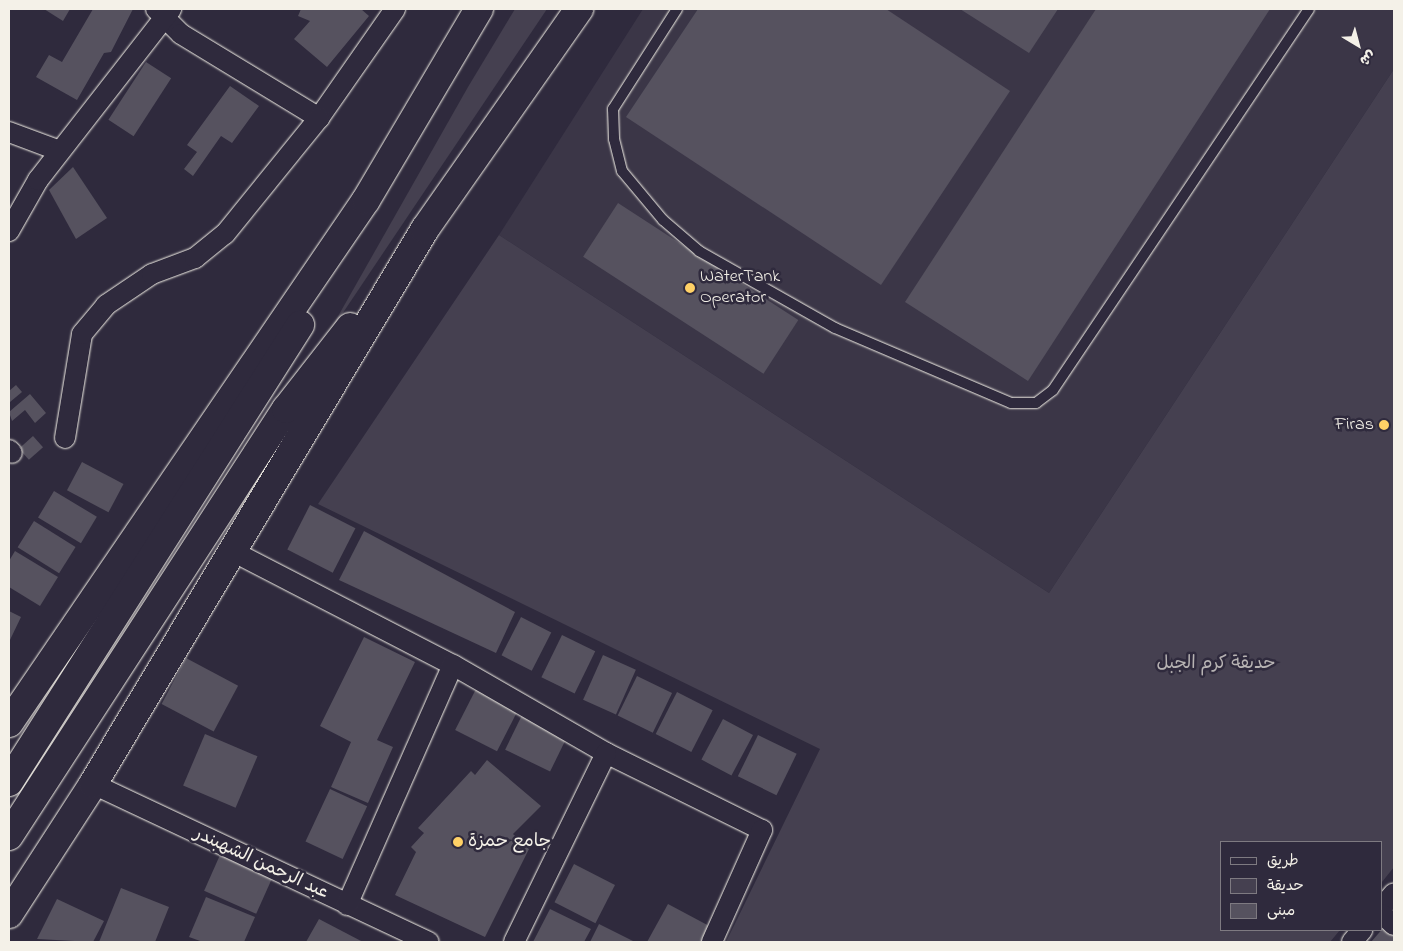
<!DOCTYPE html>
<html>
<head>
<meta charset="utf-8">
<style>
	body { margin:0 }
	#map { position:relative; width:1403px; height:951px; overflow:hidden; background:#2f2a3d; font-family:"Indie Flower","Playpen Sans Arabic",sans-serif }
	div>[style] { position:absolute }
	.built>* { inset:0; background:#3b3647 }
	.green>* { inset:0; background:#454050 }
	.building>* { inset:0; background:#56525f; transform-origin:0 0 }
	.roads { filter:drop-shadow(0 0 1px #f4f1e8) drop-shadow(0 0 1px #f4f1e8) }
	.lane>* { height:10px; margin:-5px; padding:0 5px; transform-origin:5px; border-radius:5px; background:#2f2a3d }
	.street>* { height:20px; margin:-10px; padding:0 10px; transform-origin:10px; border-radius:10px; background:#2f2a3d }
	.primary>* { height:28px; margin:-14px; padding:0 14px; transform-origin:14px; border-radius:14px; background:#2f2a3d }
	.dots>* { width:14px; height:14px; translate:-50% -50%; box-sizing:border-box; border:2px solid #2f2a3d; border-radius:50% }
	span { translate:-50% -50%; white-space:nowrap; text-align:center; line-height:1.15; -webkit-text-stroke:5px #2f2a3d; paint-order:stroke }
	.poi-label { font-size:18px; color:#f4f1e8 }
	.left { translate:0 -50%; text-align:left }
	.right { translate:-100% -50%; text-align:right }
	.park-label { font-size:18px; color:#b7b3b3 }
	.street-label { font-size:18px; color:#f4f1e8 }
	.frame { position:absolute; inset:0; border:10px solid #f4f1e8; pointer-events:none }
	.legend { position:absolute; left:1220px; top:841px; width:162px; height:90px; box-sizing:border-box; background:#2f2a3d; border:1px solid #7e7a81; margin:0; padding:6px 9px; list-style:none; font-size:15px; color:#f4f1e8 }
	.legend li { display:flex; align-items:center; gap:10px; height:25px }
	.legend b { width:25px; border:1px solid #7e7a81 }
	.north { position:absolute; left:1333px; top:20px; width:50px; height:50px; -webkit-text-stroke:4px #2f2a3d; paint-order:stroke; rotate:143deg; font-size:14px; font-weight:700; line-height:20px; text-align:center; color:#f4f1e8 }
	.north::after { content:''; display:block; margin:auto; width:18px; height:22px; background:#f4f1e8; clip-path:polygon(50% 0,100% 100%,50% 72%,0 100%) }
</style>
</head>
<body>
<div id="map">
	<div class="built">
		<i style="clip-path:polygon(643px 9px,1394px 9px,1394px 69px,1049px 593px,499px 235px)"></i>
	</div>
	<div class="green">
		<i style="clip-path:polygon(515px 9px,547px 9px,324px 341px,468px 87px)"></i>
		<i style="clip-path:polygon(1394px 69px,1394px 867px,1382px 882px,1382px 842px,1222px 842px,1222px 930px,1340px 930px,1330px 942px,726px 942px,820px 749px,318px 504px,499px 235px,1049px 593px)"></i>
	</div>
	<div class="building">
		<i style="clip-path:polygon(44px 9px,70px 9px,63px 21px)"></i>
		<i style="clip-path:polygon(93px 9px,133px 9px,111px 52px,104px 53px,77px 100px,36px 77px,49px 55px,62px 62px)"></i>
		<i style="clip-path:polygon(301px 9px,361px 9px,369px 16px,327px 67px,294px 39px,310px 21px,298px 16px)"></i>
		<i style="clip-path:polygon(698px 9px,886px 9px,1010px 91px,881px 285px,626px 117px)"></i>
		<i style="clip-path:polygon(960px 9px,1058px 9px,1029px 53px)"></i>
		<i style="clip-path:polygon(1096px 9px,1270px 9px,1028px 381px,905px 302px)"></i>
		<i style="left:146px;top:62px;width:30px;height:69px;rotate:33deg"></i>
		<i style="clip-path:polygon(230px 86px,259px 106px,232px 143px,221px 136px,193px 176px,184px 169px,197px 152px,187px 145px)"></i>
		<i style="clip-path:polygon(73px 167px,107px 218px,76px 239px,49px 190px)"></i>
		<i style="left:618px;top:203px;width:215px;height:64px;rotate:33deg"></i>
		<i style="clip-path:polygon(16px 385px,22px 392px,10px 402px,9px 391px)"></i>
		<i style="clip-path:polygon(30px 394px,46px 413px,35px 423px,25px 410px,12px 421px,9px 412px)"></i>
		<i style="left:33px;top:436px;width:15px;height:19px;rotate:48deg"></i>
		<i style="left:82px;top:462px;width:47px;height:32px;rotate:28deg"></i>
		<i style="left:54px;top:491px;width:50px;height:31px;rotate:31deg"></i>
		<i style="left:310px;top:505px;width:51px;height:50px;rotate:27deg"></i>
		<i style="left:34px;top:521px;width:49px;height:31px;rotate:32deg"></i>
		<i style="clip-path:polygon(364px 531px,515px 612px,496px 653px,339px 580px)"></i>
		<i style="clip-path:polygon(15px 551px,58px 577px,40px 606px,9px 587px,9px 561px)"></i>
		<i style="clip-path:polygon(9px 611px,21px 617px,9px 642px)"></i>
		<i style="left:521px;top:617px;width:34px;height:43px;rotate:27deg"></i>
		<i style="left:562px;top:635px;width:37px;height:47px;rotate:26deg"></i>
		<i style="clip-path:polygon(364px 637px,415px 662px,377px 740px,393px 747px,368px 803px,331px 787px,351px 742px,320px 726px)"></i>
		<i style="left:603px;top:655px;width:36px;height:49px;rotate:24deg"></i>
		<i style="left:186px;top:658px;width:59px;height:52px;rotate:28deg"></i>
		<i style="left:637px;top:676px;width:39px;height:44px;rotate:26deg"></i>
		<i style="left:476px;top:689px;width:47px;height:46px;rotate:27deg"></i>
		<i style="left:677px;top:692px;width:40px;height:47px;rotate:27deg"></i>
		<i style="left:524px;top:711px;width:50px;height:43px;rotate:26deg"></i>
		<i style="left:723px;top:719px;width:34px;height:46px;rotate:28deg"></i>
		<i style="left:205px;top:734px;width:57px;height:56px;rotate:23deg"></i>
		<i style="left:758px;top:735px;width:43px;height:46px;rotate:26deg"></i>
		<i style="clip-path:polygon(487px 760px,541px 806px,513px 834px,529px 849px,485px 937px,395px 895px,416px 852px,411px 847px,424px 833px,418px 828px,471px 771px,475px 775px)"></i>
		<i style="left:330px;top:789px;width:41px;height:58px;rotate:25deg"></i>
		<i style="left:220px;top:855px;width:57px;height:39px;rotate:24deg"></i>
		<i style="left:574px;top:864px;width:46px;height:43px;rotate:27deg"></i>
		<i style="clip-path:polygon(121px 888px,169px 907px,155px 942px,99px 942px)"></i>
		<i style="clip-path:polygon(206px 897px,255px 917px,244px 942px,203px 942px,189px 937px)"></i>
		<i style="clip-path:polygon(57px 899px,104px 921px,93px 942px,37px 939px)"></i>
		<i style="clip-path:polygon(668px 904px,713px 928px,705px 942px,647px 942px)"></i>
		<i style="clip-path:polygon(550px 909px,591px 929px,584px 942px,533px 942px)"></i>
		<i style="clip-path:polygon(319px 919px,363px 942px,306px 942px)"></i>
		<i style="clip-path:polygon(599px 924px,635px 942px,590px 942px)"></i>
		<i style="clip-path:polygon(1385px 926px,1394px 934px,1394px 942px,1371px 942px)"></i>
	</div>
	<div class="roads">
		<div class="lane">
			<i style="left:677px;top:9px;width:119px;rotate:122.6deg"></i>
			<i style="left:613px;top:109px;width:30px;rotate:88deg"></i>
			<i style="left:614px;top:139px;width:33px;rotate:76deg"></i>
			<i style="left:622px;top:171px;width:64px;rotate:50.1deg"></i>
			<i style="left:663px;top:220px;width:48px;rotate:40.7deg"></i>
			<i style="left:699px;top:251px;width:156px;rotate:29.5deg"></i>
			<i style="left:835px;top:328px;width:191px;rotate:23.1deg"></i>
			<i style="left:1011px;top:403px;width:25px"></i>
			<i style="left:1036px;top:403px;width:21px;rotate:-37deg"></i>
			<i style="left:1053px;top:390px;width:459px;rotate:-56.1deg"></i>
		</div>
		<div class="street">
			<i style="left:156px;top:9px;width:35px;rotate:45deg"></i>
			<i style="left:181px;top:34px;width:162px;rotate:31.3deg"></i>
			<i style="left:319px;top:118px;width:133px;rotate:-55.1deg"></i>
			<i style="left:9px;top:132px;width:54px;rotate:20.4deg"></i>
			<i style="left:9px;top:231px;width:59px;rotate:-60.4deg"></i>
			<i style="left:38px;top:180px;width:217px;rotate:-52.1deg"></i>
			<i style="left:65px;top:438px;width:105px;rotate:-80.7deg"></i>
			<i style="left:82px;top:334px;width:38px;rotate:-50deg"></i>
			<i style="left:106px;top:305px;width:55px;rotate:-34deg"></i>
			<i style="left:152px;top:274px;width:46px;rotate:-20.4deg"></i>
			<i style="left:195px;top:258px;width:38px;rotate:-39deg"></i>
			<i style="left:225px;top:234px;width:149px;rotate:-51deg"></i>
			<i style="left:9px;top:450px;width:4px;rotate:45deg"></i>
			<i style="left:232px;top:551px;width:249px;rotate:27.3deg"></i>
			<i style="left:453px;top:665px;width:177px;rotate:29.9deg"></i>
			<i style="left:606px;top:753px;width:174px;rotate:26.3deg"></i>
			<i style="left:762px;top:830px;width:123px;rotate:114.1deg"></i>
			<i style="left:93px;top:784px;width:371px;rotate:25.2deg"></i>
			<i style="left:347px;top:905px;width:262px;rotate:-66.2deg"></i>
			<i style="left:1382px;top:907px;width:18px;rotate:-49deg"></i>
			<i style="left:1382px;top:914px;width:16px;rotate:43deg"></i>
			<i style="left:514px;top:942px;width:210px;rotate:-64deg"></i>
			<i style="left:1352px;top:942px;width:16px;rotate:-50deg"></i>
		</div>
		<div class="primary">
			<i style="left:9px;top:723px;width:633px;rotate:-55.68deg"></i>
			<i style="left:366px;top:200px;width:222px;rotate:-59.4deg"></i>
			<i style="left:9px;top:782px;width:542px;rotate:-57.51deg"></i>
			<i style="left:9px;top:836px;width:509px;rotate:-57.03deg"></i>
			<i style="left:286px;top:409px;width:104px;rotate:-52deg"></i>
			<i style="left:9px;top:914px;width:155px;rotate:-57.1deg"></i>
			<i style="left:93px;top:784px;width:647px;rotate:-59.11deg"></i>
			<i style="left:425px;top:229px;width:269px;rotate:-55deg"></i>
		</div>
	</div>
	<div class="dots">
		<i style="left:690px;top:288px;background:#ffd166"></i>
		<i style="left:1384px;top:425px;background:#ffd166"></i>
		<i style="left:458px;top:842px;background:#ffd166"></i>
	</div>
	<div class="poi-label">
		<span class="left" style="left:700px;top:288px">WaterTank<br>Operator</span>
		<span class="right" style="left:1374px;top:425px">Firas</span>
		<span class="left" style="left:468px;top:842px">جامع حمزة</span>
	</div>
	<div class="park-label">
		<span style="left:1216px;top:664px">حديقة كرم الجبل</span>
	</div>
	<div class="street-label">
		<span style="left:261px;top:864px;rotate:25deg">عبد الرحمن الشهبندر</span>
	</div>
	<div class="frame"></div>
	<ul class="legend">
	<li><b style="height:6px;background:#2f2a3d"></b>طريق</li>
	<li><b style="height:14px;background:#454050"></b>حديقة</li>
	<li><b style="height:14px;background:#56525f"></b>مبنى</li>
	</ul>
	<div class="north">ش</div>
</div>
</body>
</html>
